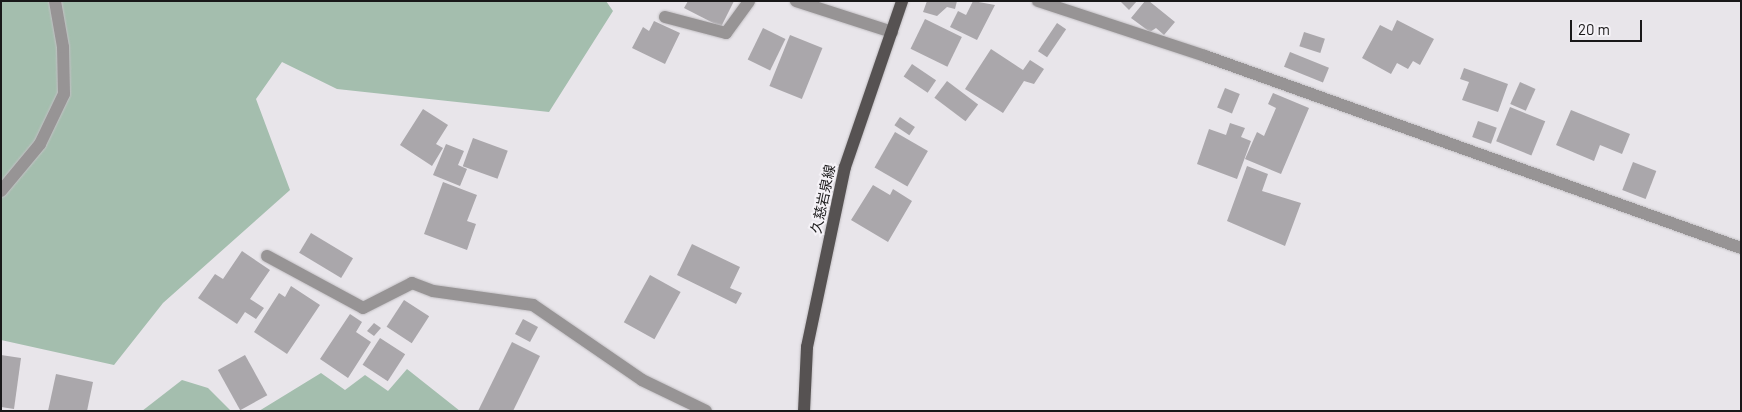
<!DOCTYPE html>
<html>
<head>
<meta charset="utf-8">
<style>
	body { margin:0 }
	#map { position:relative; width:1742px; height:412px; overflow:hidden; background:#e8e5ea; font-family:Barlow,"Noto Sans JP",sans-serif }
	div>[style] { position:absolute }
	.green>* { inset:0; background:#a4beae }
	.building>* { inset:0; background:#aaa7ab; transform-origin:0 0 }
	.roads { filter:drop-shadow(0 0 1px #c3c0c4) drop-shadow(0 0 1px #c3c0c4) }
	.street>* { height:12px; margin:-6px; padding:0 6px; transform-origin:6px; border-radius:6px; background:#979495 }
	.primary>* { height:12px; margin:-6px; padding:0 6px; transform-origin:6px; border-radius:6px; background:#565252 }
	span { translate:-50% -50%; white-space:nowrap; text-align:center; line-height:1.15; -webkit-text-stroke:4px #f5f2f7; paint-order:stroke }
	.street-label { font-size:14px; color:#191819 }
	.frame { position:absolute; inset:0; border:2px solid #191819; pointer-events:none }
	.scale { position:absolute; left:1570px; top:20px; width:72px; height:22px; box-sizing:border-box; border:2px solid #191819; border-top:0; padding-left:6px; font-size:15px; line-height:18px; white-space:nowrap; color:#191819; -webkit-text-stroke:4px #f5f2f7; paint-order:stroke }
</style>
</head>
<body>
<div id="map">
	<div class="green">
		<i style="clip-path:polygon(1px 1px,606px 1px,613px 11px,549px 112px,337px 89px,282px 62px,256px 99px,290px 190px,163px 303px,114px 365px,1px 340px)"></i>
		<i style="clip-path:polygon(407px 369px,460px 411px,259px 411px,321px 373px,345px 390px,365px 375px,388px 391px)"></i>
		<i style="clip-path:polygon(182px 380px,208px 388px,231px 411px,142px 411px)"></i>
	</div>
	<div class="building">
		<i style="clip-path:polygon(688px 1px,734px 1px,721px 27px,684px 8px)"></i>
		<i style="clip-path:polygon(927px 1px,957px 1px,955px 9px,947px 7px,937px 16px,923px 12px)"></i>
		<i style="clip-path:polygon(973px 1px,995px 5px,977px 40px,950px 27px,958px 11px,966px 15px)"></i>
		<i style="clip-path:polygon(1120px 1px,1137px 1px,1129px 10px)"></i>
		<i style="clip-path:polygon(1145px 1px,1149px 1px,1175px 22px,1164px 35px,1156px 28px,1150px 32px,1131px 18px)"></i>
		<i style="left:925px;top:19px;width:41px;height:33px;rotate:26deg"></i>
		<i style="clip-path:polygon(1397px 20px,1434px 39px,1420px 65px,1413px 61px,1408px 69px,1397px 63px,1391px 74px,1362px 58px,1380px 25px,1392px 31px)"></i>
		<i style="clip-path:polygon(654px 21px,680px 33px,665px 64px,632px 48px,643px 27px,649px 31px)"></i>
		<i style="left:1057px;top:23px;width:11px;height:34px;rotate:34deg"></i>
		<i style="left:763px;top:28px;width:25px;height:35px;rotate:26deg"></i>
		<i style="left:1304px;top:32px;width:22px;height:15px;rotate:18deg"></i>
		<i style="left:790px;top:35px;width:35px;height:55px;rotate:22deg"></i>
		<i style="clip-path:polygon(991px 49px,1023px 70px,1030px 60px,1044px 69px,1034px 84px,1024px 81px,1003px 113px,965px 89px)"></i>
		<i style="left:1290px;top:52px;width:42px;height:16px;rotate:22deg"></i>
		<i style="left:912px;top:64px;width:29px;height:15px;rotate:34deg"></i>
		<i style="clip-path:polygon(1464px 68px,1508px 84px,1498px 112px,1462px 100px,1469px 82px,1460px 79px)"></i>
		<i style="left:947px;top:81px;width:39px;height:21px;rotate:37deg"></i>
		<i style="left:1520px;top:82px;width:17px;height:24px;rotate:24deg"></i>
		<i style="left:1225px;top:88px;width:16px;height:21px;rotate:22deg"></i>
		<i style="clip-path:polygon(1273px 93px,1309px 108px,1281px 174px,1245px 159px,1257px 132px,1264px 136px,1276px 108px,1268px 104px)"></i>
		<i style="left:1510px;top:107px;width:38px;height:37px;rotate:22deg"></i>
		<i style="clip-path:polygon(423px 109px,448px 125px,436px 144px,443px 148px,432px 166px,400px 145px)"></i>
		<i style="clip-path:polygon(1571px 110px,1630px 134px,1622px 154px,1600px 145px,1594px 161px,1556px 145px)"></i>
		<i style="left:900px;top:117px;width:18px;height:10px;rotate:34deg"></i>
		<i style="left:1478px;top:121px;width:20px;height:17px;rotate:20deg"></i>
		<i style="clip-path:polygon(1230px 123px,1245px 128px,1241px 137px,1251px 141px,1237px 179px,1197px 164px,1209px 129px,1226px 135px)"></i>
		<i style="left:895px;top:132px;width:38px;height:41px;rotate:30deg"></i>
		<i style="left:473px;top:138px;width:37px;height:30px;rotate:20deg"></i>
		<i style="clip-path:polygon(446px 144px,464px 151px,458px 165px,467px 169px,460px 186px,433px 175px)"></i>
		<i style="left:1633px;top:162px;width:25px;height:30px;rotate:21deg"></i>
		<i style="clip-path:polygon(1247px 166px,1268px 174px,1262px 191px,1301px 203px,1285px 246px,1227px 221px)"></i>
		<i style="clip-path:polygon(443px 182px,477px 195px,467px 221px,476px 224px,467px 250px,424px 234px)"></i>
		<i style="clip-path:polygon(873px 185px,890px 195px,893px 189px,912px 201px,888px 242px,851px 220px)"></i>
		<i style="left:311px;top:233px;width:49px;height:23px;rotate:31deg"></i>
		<i style="clip-path:polygon(692px 244px,740px 267px,730px 288px,742px 293px,736px 304px,677px 275px)"></i>
		<i style="clip-path:polygon(242px 251px,270px 270px,250px 299px,264px 308px,256px 319px,245px 312px,237px 324px,198px 298px,215px 274px,223px 279px)"></i>
		<i style="left:650px;top:275px;width:35px;height:54px;rotate:29deg"></i>
		<i style="clip-path:polygon(291px 286px,320px 305px,287px 354px,254px 332px,279px 293px,285px 297px)"></i>
		<i style="left:404px;top:300px;width:30px;height:32px;rotate:33deg"></i>
		<i style="clip-path:polygon(350px 314px,362px 322px,356px 332px,371px 342px,348px 378px,320px 359px)"></i>
		<i style="left:523px;top:319px;width:17px;height:17px;rotate:28deg"></i>
		<i style="clip-path:polygon(374px 323px,381px 328px,374px 336px,367px 331px)"></i>
		<i style="left:380px;top:338px;width:30px;height:32px;rotate:33deg"></i>
		<i style="clip-path:polygon(512px 342px,540px 356px,513px 411px,478px 411px)"></i>
		<i style="clip-path:polygon(1px 355px,21px 358px,14px 409px,1px 407px)"></i>
		<i style="left:245px;top:355px;width:46px;height:31px;rotate:61deg"></i>
		<i style="clip-path:polygon(56px 374px,93px 382px,87px 411px,48px 411px)"></i>
	</div>
	<div class="roads">
		<div class="street">
			<i style="left:796px;top:1px;width:101px;rotate:17.9deg"></i>
			<i style="left:1038px;top:1px;width:176px;rotate:18.2deg"></i>
			<i style="left:1205px;top:56px;width:569px;rotate:19.71deg"></i>
			<i style="left:665px;top:17px;width:63px;rotate:14.7deg"></i>
			<i style="left:726px;top:33px;width:39px;rotate:-54deg"></i>
			<i style="left:1px;top:191px;width:61px;rotate:-50.3deg"></i>
			<i style="left:40px;top:144px;width:55px;rotate:-64.4deg"></i>
			<i style="left:64px;top:94px;width:47px;rotate:-91.2deg"></i>
			<i style="left:63px;top:47px;width:47px;rotate:-99.9deg"></i>
			<i style="left:267px;top:256px;width:109px;rotate:28.4deg"></i>
			<i style="left:363px;top:308px;width:55px;rotate:-27deg"></i>
			<i style="left:412px;top:283px;width:22px;rotate:21deg"></i>
			<i style="left:433px;top:291px;width:101px;rotate:8deg"></i>
			<i style="left:533px;top:305px;width:132px;rotate:34.5deg"></i>
			<i style="left:642px;top:380px;width:71px;rotate:25.8deg"></i>
		</div>
		<div class="primary">
			<i style="left:804px;top:411px;width:64px;rotate:-87.3deg"></i>
			<i style="left:807px;top:347px;width:184px;rotate:-78.1deg"></i>
			<i style="left:845px;top:167px;width:176px;rotate:-71deg"></i>
		</div>
	</div>
	<div class="street-label">
		<span style="left:823px;top:199px;rotate:-78deg">久慈岩泉線</span>
	</div>
	<div class="frame"></div>
	<div class="scale">20 m</div>
</div>
</body>
</html>
